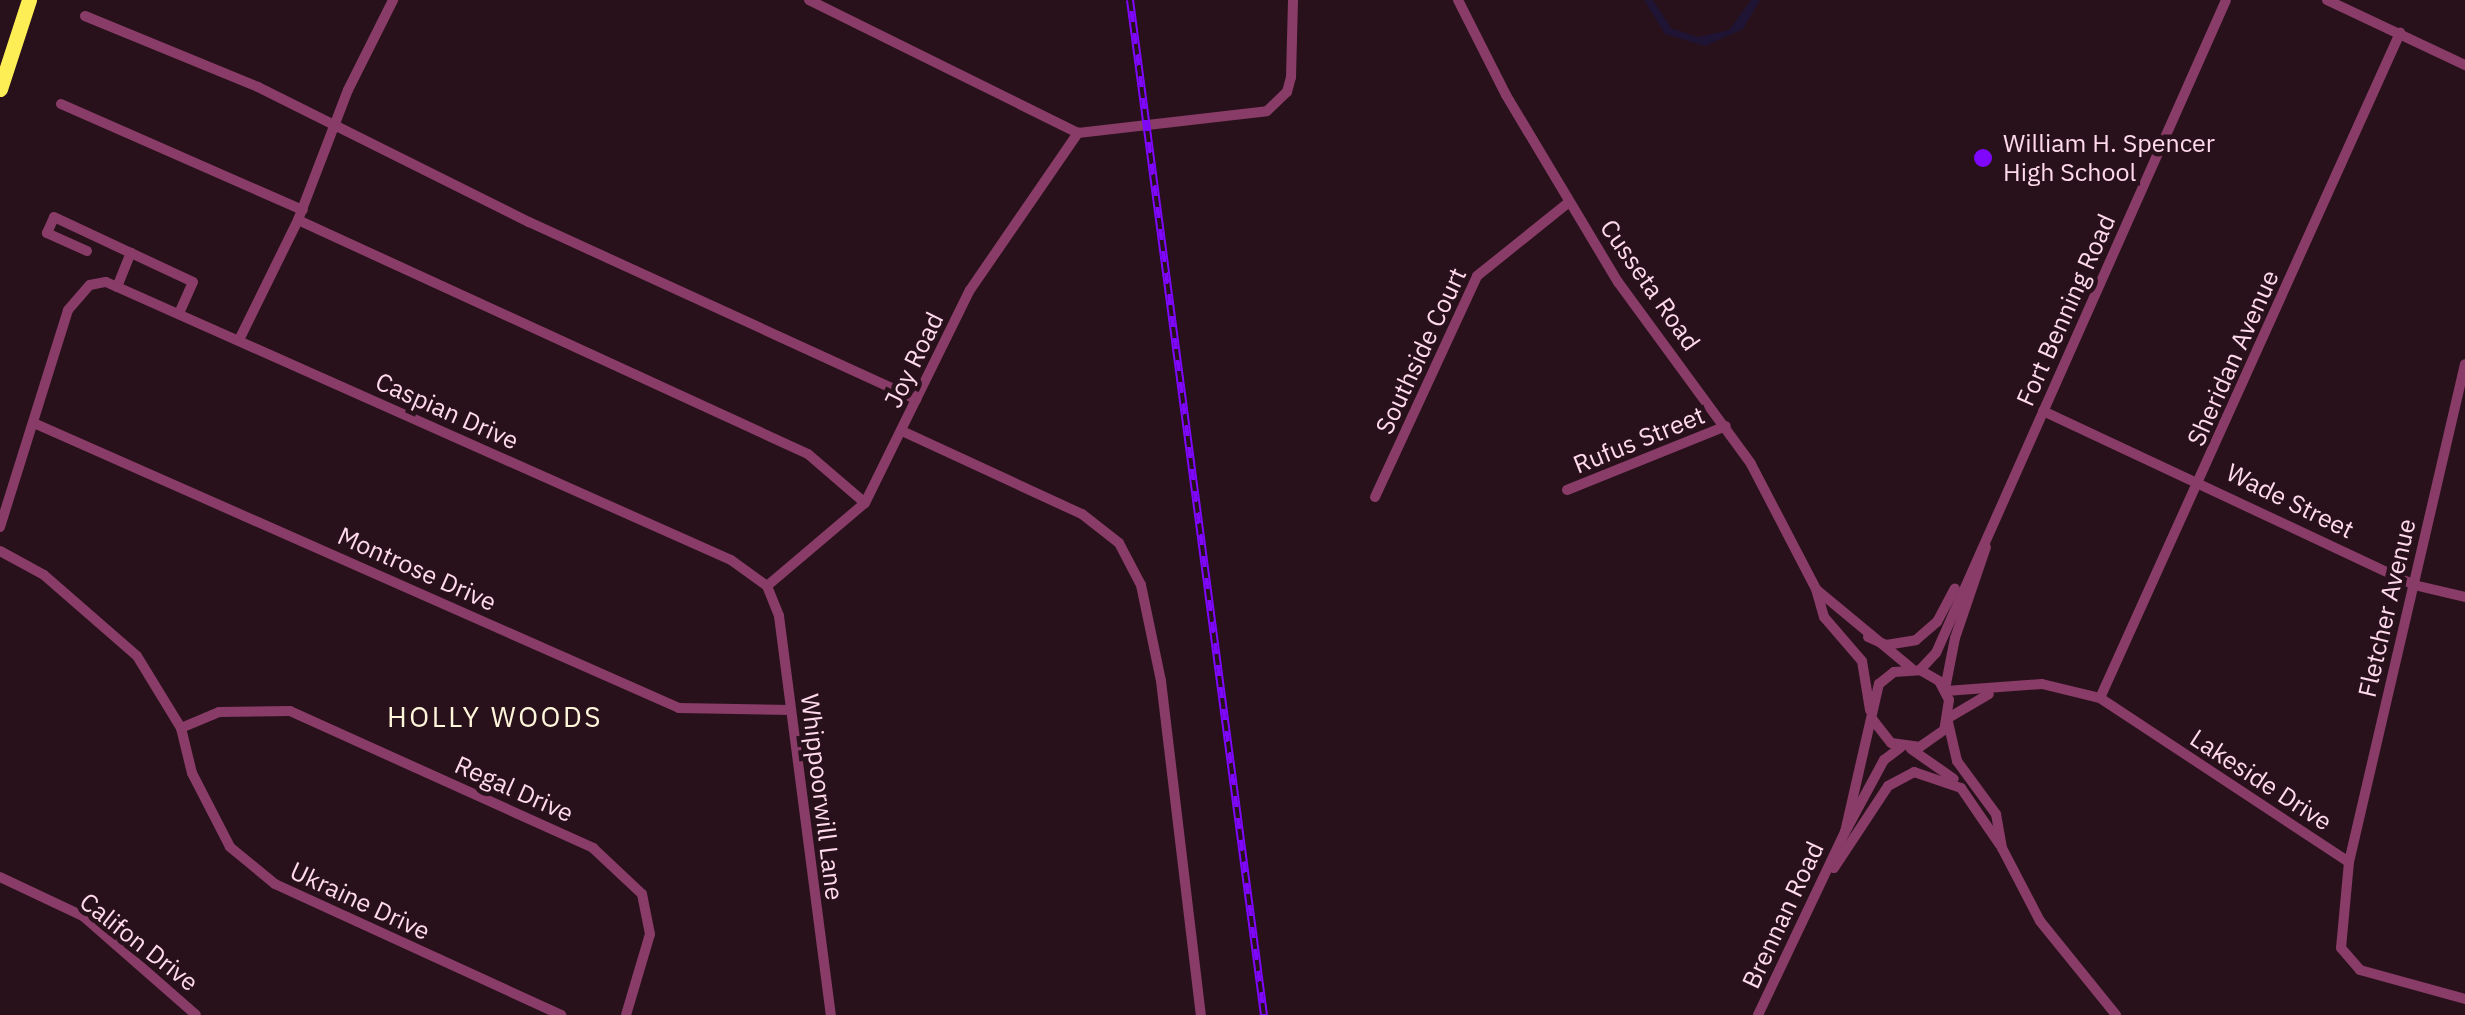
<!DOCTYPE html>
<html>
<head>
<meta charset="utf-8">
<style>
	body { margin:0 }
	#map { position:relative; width:2465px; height:1015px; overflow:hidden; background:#29111b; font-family:"IBM Plex Sans",sans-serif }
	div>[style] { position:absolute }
	.green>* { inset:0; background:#1f1433 }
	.minor>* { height:10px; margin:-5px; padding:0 5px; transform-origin:5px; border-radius:5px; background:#883c67 }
	.highway>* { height:15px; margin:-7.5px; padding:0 7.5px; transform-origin:7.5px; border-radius:7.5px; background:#fdee56 }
	.rail>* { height:8px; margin-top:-4px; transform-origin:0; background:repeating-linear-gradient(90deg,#29111b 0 11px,#7f07fd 0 22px); box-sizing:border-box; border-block:2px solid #7f07fd }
	.dots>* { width:28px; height:28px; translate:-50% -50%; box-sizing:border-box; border:5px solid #29111b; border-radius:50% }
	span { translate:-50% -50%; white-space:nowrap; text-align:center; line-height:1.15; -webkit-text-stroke:9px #29111b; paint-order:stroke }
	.poi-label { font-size:25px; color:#ffd9ec }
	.left { translate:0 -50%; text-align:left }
	.street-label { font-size:25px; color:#ffd9ec }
	.neighbourhood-label { font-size:28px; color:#fff6db; letter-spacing:2.5px }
</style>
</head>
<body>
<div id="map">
	<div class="green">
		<i style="clip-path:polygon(1644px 0,1653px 0,1671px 28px,1698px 37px,1729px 30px,1751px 0,1760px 0,1743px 29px,1705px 46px,1665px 34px)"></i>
	</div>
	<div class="minor">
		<i style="left:809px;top:0;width:300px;rotate:26.3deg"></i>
		<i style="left:1078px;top:133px;width:190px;rotate:-6.6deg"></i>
		<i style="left:1267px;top:111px;width:28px;rotate:-44deg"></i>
		<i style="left:1287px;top:92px;width:16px;rotate:-75deg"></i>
		<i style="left:1291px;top:77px;width:77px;rotate:-88.5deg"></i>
		<i style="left:1458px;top:0;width:106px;rotate:63.2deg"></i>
		<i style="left:1506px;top:95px;width:218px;rotate:59.1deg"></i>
		<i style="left:1618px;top:282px;width:225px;rotate:53.8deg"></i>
		<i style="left:1751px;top:464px;width:141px;rotate:62.5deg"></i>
		<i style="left:1816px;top:589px;width:29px;rotate:74deg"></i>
		<i style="left:1824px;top:617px;width:58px;rotate:49.2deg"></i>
		<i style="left:1862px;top:661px;width:50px;rotate:80.7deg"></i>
		<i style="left:2327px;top:0;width:153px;rotate:25.2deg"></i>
		<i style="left:85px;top:16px;width:187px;rotate:22.3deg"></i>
		<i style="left:258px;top:87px;width:303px;rotate:26.5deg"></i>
		<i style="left:529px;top:222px;width:426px;rotate:24.6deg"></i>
		<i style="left:61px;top:104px;width:264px;rotate:23.7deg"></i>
		<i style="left:298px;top:220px;width:561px;rotate:24.65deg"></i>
		<i style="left:808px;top:454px;width:75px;rotate:40.7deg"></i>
		<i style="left:87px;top:251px;width:44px;rotate:-155.8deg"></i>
		<i style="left:47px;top:233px;width:17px;rotate:-66deg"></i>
		<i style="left:54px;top:217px;width:85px;rotate:25.1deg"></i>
		<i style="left:117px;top:287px;width:37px;rotate:-68deg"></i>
		<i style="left:131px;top:253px;width:68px;rotate:25.1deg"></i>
		<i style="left:193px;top:282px;width:34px;rotate:114deg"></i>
		<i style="left:239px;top:340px;width:134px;rotate:-63.8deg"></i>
		<i style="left:298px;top:220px;width:139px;rotate:-69deg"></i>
		<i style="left:348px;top:90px;width:101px;rotate:-63.4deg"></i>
		<i style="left:2043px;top:411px;width:410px;rotate:25.1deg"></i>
		<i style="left:2414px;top:585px;width:52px;rotate:13.2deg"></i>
		<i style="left:36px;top:424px;width:703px;rotate:23.83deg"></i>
		<i style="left:679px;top:708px;width:111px;rotate:1deg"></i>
		<i style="left:902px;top:431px;width:198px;rotate:24.8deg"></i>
		<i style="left:1082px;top:514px;width:47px;rotate:38.1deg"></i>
		<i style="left:1119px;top:543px;width:47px;rotate:62.4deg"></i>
		<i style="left:1141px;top:585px;width:98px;rotate:78.2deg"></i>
		<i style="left:1161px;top:681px;width:336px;rotate:83.2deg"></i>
		<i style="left:1567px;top:490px;width:171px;rotate:-21.9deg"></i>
		<i style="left:1375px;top:497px;width:243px;rotate:-65.2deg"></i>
		<i style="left:1477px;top:276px;width:118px;rotate:-38.8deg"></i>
		<i style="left:0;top:527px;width:227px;rotate:-72.6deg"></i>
		<i style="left:68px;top:310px;width:33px;rotate:-49deg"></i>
		<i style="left:90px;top:285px;width:16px;rotate:-11deg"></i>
		<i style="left:106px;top:282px;width:684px;rotate:23.98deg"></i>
		<i style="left:731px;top:560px;width:44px;rotate:35.8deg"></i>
		<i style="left:0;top:551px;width:50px;rotate:28.6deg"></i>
		<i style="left:44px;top:575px;width:123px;rotate:41.1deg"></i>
		<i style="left:137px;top:656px;width:84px;rotate:58.6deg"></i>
		<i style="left:181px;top:728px;width:46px;rotate:76.3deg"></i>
		<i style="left:192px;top:773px;width:83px;rotate:62.8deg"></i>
		<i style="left:230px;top:847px;width:58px;rotate:39.4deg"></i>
		<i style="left:275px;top:884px;width:315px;rotate:24.6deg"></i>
		<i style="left:767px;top:586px;width:128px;rotate:-40.3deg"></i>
		<i style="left:865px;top:503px;width:237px;rotate:-63.8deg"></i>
		<i style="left:970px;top:290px;width:191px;rotate:-55.5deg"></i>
		<i style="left:767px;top:586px;width:32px;rotate:68deg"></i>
		<i style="left:779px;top:616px;width:402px;rotate:82.6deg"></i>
		<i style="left:1817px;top:590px;width:122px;rotate:39.7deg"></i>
		<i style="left:1868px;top:637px;width:20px;rotate:24deg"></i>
		<i style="left:1886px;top:645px;width:30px;rotate:-9deg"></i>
		<i style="left:1916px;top:640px;width:28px;rotate:-41deg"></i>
		<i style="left:1937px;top:622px;width:38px;rotate:-62deg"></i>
		<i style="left:1920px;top:670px;width:23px;rotate:-47deg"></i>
		<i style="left:1936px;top:653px;width:714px;rotate:-66.05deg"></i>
		<i style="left:1945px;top:689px;width:52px;rotate:-78.9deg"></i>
		<i style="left:1955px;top:638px;width:96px;rotate:-71.2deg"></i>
		<i style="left:1946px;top:691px;width:96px;rotate:-4.2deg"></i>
		<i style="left:2042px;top:684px;width:60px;rotate:13.6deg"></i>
		<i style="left:2100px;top:698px;width:298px;rotate:33.4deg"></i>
		<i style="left:2349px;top:862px;width:86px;rotate:95.3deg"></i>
		<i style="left:2341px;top:948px;width:29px;rotate:49deg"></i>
		<i style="left:2360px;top:970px;width:109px;rotate:15.4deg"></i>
		<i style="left:2100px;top:698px;width:730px;rotate:-65.72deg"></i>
		<i style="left:1950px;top:717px;width:45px;rotate:-30.5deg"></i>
		<i style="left:1948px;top:722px;width:40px;rotate:77deg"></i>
		<i style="left:1957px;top:761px;width:66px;rotate:53.7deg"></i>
		<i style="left:1996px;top:814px;width:35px;rotate:80deg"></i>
		<i style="left:2002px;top:848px;width:82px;rotate:62.5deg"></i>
		<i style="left:2040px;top:921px;width:121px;rotate:51deg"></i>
		<i style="left:181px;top:728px;width:41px;rotate:-22.8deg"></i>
		<i style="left:219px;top:712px;width:71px;rotate:-0.8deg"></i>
		<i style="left:290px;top:711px;width:333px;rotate:24.3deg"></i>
		<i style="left:593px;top:848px;width:67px;rotate:43.2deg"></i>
		<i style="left:642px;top:894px;width:41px;rotate:78.7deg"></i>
		<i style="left:650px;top:934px;width:84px;rotate:106.5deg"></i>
		<i style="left:1911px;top:749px;width:52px;rotate:34.9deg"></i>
		<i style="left:1845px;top:832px;width:152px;rotate:-77.1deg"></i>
		<i style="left:1879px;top:684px;width:19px;rotate:-39deg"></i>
		<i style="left:1894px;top:672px;width:26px;rotate:-4deg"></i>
		<i style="left:1920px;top:670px;width:22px;rotate:30deg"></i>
		<i style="left:1939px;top:681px;width:21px;rotate:62deg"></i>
		<i style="left:1949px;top:700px;width:30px;rotate:99deg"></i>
		<i style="left:1944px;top:730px;width:29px;rotate:145deg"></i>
		<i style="left:1920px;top:747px;width:29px;rotate:-172deg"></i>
		<i style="left:1891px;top:743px;width:31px;rotate:-128deg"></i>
		<i style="left:2349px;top:862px;width:511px;rotate:-76.89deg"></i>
		<i style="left:1834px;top:868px;width:98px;rotate:-56.6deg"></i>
		<i style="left:1888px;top:786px;width:30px;rotate:-28deg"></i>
		<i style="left:1914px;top:772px;width:50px;rotate:18.8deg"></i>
		<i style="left:1961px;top:788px;width:69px;rotate:55.6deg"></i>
		<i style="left:0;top:877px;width:92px;rotate:25.2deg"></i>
		<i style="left:83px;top:916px;width:150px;rotate:41.2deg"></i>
		<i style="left:1758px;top:1015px;width:203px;rotate:-64.6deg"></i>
		<i style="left:1845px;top:832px;width:82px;rotate:-61.6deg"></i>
		<i style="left:1884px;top:760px;width:21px;rotate:-37deg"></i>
	</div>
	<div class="highway">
		<i style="left:0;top:89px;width:94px;rotate:-72deg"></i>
	</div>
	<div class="rail">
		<i style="left:1130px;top:0;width:1024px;rotate:82.48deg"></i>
	</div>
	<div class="dots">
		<i style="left:1983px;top:158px;background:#7f07fd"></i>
	</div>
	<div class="poi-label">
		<span class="left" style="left:2003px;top:158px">William H. Spencer<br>High School</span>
	</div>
	<div class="street-label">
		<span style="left:1650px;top:285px;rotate:55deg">Cusseta Road</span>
		<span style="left:2066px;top:310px;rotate:-66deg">Fort Benning Road</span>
		<span style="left:1421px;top:351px;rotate:-65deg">Southside Court</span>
		<span style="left:2233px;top:358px;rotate:-66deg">Sheridan Avenue</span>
		<span style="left:914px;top:360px;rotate:-64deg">Joy Road</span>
		<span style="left:447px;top:411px;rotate:24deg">Caspian Drive</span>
		<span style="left:1639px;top:440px;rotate:-22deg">Rufus Street</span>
		<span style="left:2290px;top:501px;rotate:26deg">Wade Street</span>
		<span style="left:417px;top:569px;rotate:24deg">Montrose Drive</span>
		<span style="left:2387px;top:608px;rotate:-77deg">Fletcher Avenue</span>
		<span style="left:2261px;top:780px;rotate:33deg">Lakeside Drive</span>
		<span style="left:514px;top:789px;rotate:24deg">Regal Drive</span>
		<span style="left:822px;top:797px;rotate:83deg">Whippoorwill Lane</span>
		<span style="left:360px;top:901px;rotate:25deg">Ukraine Drive</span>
		<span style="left:1783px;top:915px;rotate:-65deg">Brennan Road</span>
		<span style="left:139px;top:942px;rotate:38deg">Califon Drive</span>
	</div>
	<div class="neighbourhood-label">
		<span style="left:495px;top:717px">HOLLY WOODS</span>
	</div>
</div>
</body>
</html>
